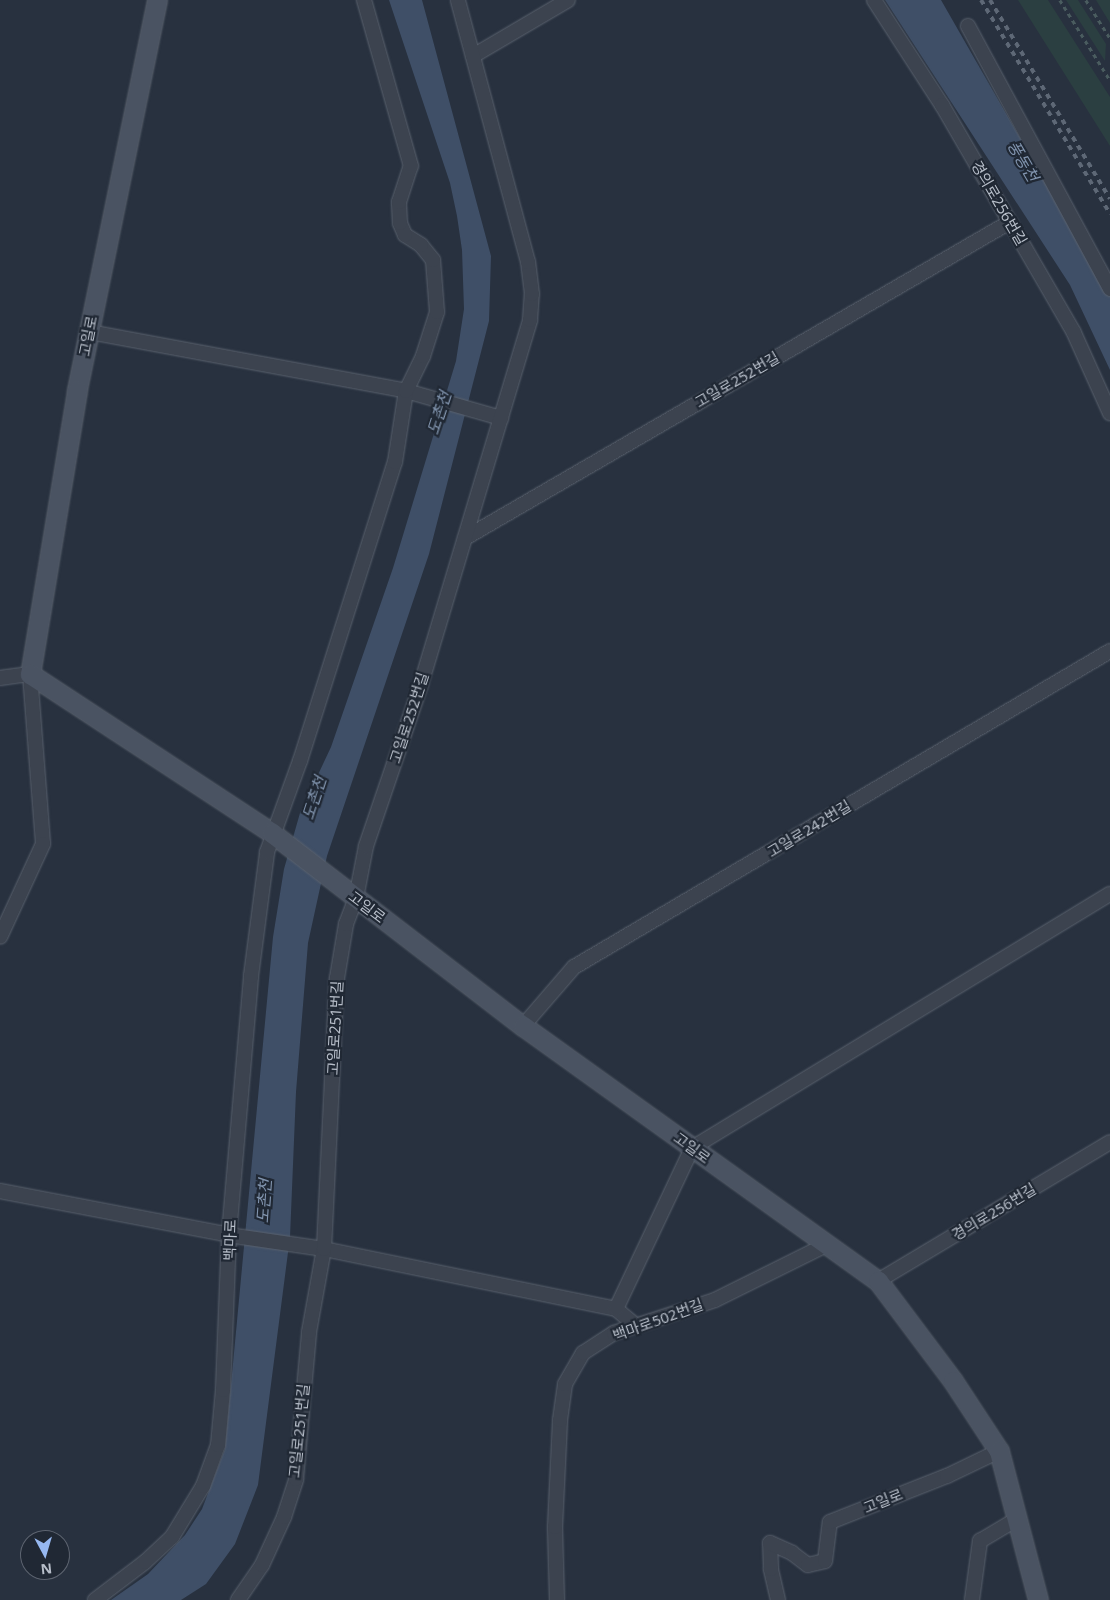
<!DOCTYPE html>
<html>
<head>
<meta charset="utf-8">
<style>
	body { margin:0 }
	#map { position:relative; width:1110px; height:1600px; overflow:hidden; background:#28313f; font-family:"Noto Sans","Noto Sans KR",sans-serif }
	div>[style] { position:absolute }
	.green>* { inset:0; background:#2b3f41 }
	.water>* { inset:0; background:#3f4f67 }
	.path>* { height:2.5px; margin-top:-1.25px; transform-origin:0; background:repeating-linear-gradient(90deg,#4a5c5f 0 4px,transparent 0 8px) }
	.roads { filter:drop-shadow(0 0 1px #59616d) drop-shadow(0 0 1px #59616d) }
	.street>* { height:14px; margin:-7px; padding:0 7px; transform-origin:7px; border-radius:7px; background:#3c434f }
	.secondary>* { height:19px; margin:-9.5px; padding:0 9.5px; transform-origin:9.5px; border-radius:9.5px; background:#4a5362 }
	.rail>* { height:4px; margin-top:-2px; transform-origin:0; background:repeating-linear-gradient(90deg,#5e6876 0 5px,transparent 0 10px) }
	span { translate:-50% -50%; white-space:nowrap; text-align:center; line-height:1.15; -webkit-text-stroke:4.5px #202834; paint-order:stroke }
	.street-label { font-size:15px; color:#b8bfca }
	.water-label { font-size:16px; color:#8295af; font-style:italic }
	.north { position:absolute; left:20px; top:1530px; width:50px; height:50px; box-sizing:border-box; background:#202834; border:1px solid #5d6470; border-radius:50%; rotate:174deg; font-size:14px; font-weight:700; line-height:20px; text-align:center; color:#b8bfca }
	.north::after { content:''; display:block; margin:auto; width:18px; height:22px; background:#96b8f1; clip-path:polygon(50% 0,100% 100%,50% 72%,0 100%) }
</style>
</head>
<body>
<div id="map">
	<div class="green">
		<i style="clip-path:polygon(1018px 0,1048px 0,1110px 97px,1110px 146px)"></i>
		<i style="clip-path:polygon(1066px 0,1078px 0,1106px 44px,1105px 61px)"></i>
		<i style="clip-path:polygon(1096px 0,1110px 0,1110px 23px)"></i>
	</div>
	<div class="water">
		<i style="clip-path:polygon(389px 0,422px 0,491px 256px,489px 321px,429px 554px,327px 856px,308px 943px,296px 1092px,290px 1237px,258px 1485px,235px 1544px,206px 1584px,181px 1600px,111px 1600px,148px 1574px,185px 1535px,202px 1509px,225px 1449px,273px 937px,284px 869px,300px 813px,331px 747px,393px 568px,456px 361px,464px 309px,462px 250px,457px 216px,450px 183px)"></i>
		<i style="clip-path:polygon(885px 0,941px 0,1110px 295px,1110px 370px,1070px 285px)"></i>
	</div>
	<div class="path">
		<i style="left:1060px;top:0;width:94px;rotate:58deg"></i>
		<i style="left:1086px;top:0;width:45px;rotate:57.7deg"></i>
	</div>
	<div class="roads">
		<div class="street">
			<i style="left:874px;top:0;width:125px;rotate:57.1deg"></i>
			<i style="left:942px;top:105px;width:263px;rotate:59.9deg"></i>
			<i style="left:1074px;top:333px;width:88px;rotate:65.8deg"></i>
			<i style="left:968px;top:26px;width:299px;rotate:61.6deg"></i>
			<i style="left:473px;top:56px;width:110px;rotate:-30.5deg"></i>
			<i style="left:89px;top:332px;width:322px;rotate:10.5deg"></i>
			<i style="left:406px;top:391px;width:99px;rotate:15.9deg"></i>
			<i style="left:465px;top:538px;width:630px;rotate:-30.11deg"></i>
			<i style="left:0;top:678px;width:30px;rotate:-8deg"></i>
			<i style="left:30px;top:674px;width:170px;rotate:85.6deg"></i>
			<i style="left:43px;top:844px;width:102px;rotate:114.8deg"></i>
			<i style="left:523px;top:1026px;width:78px;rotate:-49.2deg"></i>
			<i style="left:574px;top:967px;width:622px;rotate:-30.52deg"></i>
			<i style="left:0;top:1191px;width:239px;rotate:10.8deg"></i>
			<i style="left:235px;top:1236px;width:90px;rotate:8.3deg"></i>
			<i style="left:324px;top:1249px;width:298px;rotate:11.6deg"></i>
			<i style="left:616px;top:1309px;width:26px;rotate:40deg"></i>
			<i style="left:878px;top:1281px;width:270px;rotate:-30.9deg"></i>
			<i style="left:616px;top:1309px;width:178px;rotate:-64.7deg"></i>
			<i style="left:692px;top:1148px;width:489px;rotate:-31.3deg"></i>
			<i style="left:95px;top:1600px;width:63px;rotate:-37.2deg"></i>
			<i style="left:145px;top:1562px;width:37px;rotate:-43deg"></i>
			<i style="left:172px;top:1537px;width:60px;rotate:-58.7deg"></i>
			<i style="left:203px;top:1486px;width:44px;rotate:-69.9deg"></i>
			<i style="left:218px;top:1445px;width:55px;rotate:-84.8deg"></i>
			<i style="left:223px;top:1390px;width:156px;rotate:-87.8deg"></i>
			<i style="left:229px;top:1234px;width:259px;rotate:-85.1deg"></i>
			<i style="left:251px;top:976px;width:125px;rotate:-82.6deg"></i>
			<i style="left:267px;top:852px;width:97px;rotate:-70.1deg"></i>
			<i style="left:300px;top:761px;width:314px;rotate:-72.4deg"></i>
			<i style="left:395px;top:462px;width:72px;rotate:-81.2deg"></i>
			<i style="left:406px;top:391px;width:39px;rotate:-64deg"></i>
			<i style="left:423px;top:356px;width:46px;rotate:-72.3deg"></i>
			<i style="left:437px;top:312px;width:52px;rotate:-94.4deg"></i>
			<i style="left:433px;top:260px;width:19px;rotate:-129deg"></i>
			<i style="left:421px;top:245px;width:19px;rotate:-148deg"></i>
			<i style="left:405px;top:235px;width:13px;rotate:-113deg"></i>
			<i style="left:400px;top:223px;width:21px;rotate:-93deg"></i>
			<i style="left:399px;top:202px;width:38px;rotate:-72deg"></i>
			<i style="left:411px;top:166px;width:173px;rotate:-105.8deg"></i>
			<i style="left:238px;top:1600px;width:42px;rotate:-55.6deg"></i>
			<i style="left:262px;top:1565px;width:53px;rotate:-65.4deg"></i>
			<i style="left:284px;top:1517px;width:40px;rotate:-72deg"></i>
			<i style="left:296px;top:1479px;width:148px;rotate:-84.9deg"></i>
			<i style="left:309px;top:1332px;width:84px;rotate:-79.8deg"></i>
			<i style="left:324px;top:1249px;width:271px;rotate:-87.3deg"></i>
			<i style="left:337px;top:978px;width:55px;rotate:-80.5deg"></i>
			<i style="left:346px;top:924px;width:28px;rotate:-69deg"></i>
			<i style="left:356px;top:898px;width:53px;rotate:-79.1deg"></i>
			<i style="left:366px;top:846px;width:171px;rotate:-71.2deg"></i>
			<i style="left:421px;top:684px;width:380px;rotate:-73.3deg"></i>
			<i style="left:530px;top:320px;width:26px;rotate:-86deg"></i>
			<i style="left:532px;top:294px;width:32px;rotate:-97deg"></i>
			<i style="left:528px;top:262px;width:271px;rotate:-105deg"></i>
			<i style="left:557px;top:1600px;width:73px;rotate:-91.6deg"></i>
			<i style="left:555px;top:1527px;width:107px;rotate:-87.3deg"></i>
			<i style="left:560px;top:1420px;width:36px;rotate:-82deg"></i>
			<i style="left:565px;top:1384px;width:36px;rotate:-60deg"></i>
			<i style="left:583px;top:1353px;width:37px;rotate:-33deg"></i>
			<i style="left:614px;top:1333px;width:106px;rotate:-18.1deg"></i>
			<i style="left:715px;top:1300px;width:124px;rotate:-26.4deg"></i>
			<i style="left:778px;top:1600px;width:32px;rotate:-103deg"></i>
			<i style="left:771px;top:1569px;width:26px;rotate:-92deg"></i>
			<i style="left:770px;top:1543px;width:24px;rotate:24deg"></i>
			<i style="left:792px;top:1553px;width:20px;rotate:37deg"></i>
			<i style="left:808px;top:1565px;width:17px;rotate:-13deg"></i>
			<i style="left:825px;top:1561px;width:39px;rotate:-83deg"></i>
			<i style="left:830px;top:1522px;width:126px;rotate:-21.5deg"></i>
			<i style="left:947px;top:1476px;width:58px;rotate:-25.7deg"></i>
			<i style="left:972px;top:1600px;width:60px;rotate:-82.3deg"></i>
			<i style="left:980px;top:1541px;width:43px;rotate:-30.7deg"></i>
		</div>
		<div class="secondary">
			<i style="left:157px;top:0;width:399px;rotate:101.6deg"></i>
			<i style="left:77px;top:391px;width:287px;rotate:99.4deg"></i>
			<i style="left:30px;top:674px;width:290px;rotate:33.3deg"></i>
			<i style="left:272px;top:833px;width:317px;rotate:37.6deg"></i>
			<i style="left:523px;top:1026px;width:437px;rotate:35.7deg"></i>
			<i style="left:878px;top:1281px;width:125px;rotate:53.1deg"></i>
			<i style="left:953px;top:1381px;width:84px;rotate:56.7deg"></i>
			<i style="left:999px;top:1451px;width:154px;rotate:75.3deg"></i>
		</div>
	</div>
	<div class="rail">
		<i style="left:981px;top:0;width:250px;rotate:58.9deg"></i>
		<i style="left:990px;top:0;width:232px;rotate:58.9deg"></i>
	</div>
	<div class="street-label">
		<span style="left:999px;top:203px;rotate:60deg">경의로256번길</span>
		<span style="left:88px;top:336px;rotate:-79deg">고일로</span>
		<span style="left:737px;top:380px;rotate:-30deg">고일로252번길</span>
		<span style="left:409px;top:718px;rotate:-72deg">고일로252번길</span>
		<span style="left:809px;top:829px;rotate:-31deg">고일로242번길</span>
		<span style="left:367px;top:907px;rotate:37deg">고일로</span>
		<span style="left:335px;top:1028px;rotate:-87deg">고일로251번길</span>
		<span style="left:692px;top:1148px;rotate:36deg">고일로</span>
		<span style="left:994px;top:1212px;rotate:-31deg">경의로256번길</span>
		<span style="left:230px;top:1240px;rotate:-88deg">백마로</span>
		<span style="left:658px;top:1320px;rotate:-20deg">백마로502번길</span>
		<span style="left:299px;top:1431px;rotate:-84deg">고일로251번길</span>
		<span style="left:883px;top:1501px;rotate:-22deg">고일로</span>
	</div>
	<div class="water-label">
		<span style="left:1023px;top:161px;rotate:60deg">풍동천</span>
		<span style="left:439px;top:413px;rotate:-72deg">도촌천</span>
		<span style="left:314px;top:798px;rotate:-72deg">도촌천</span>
		<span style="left:264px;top:1201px;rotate:-86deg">도촌천</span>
	</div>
	<div class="north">N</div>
</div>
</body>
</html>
